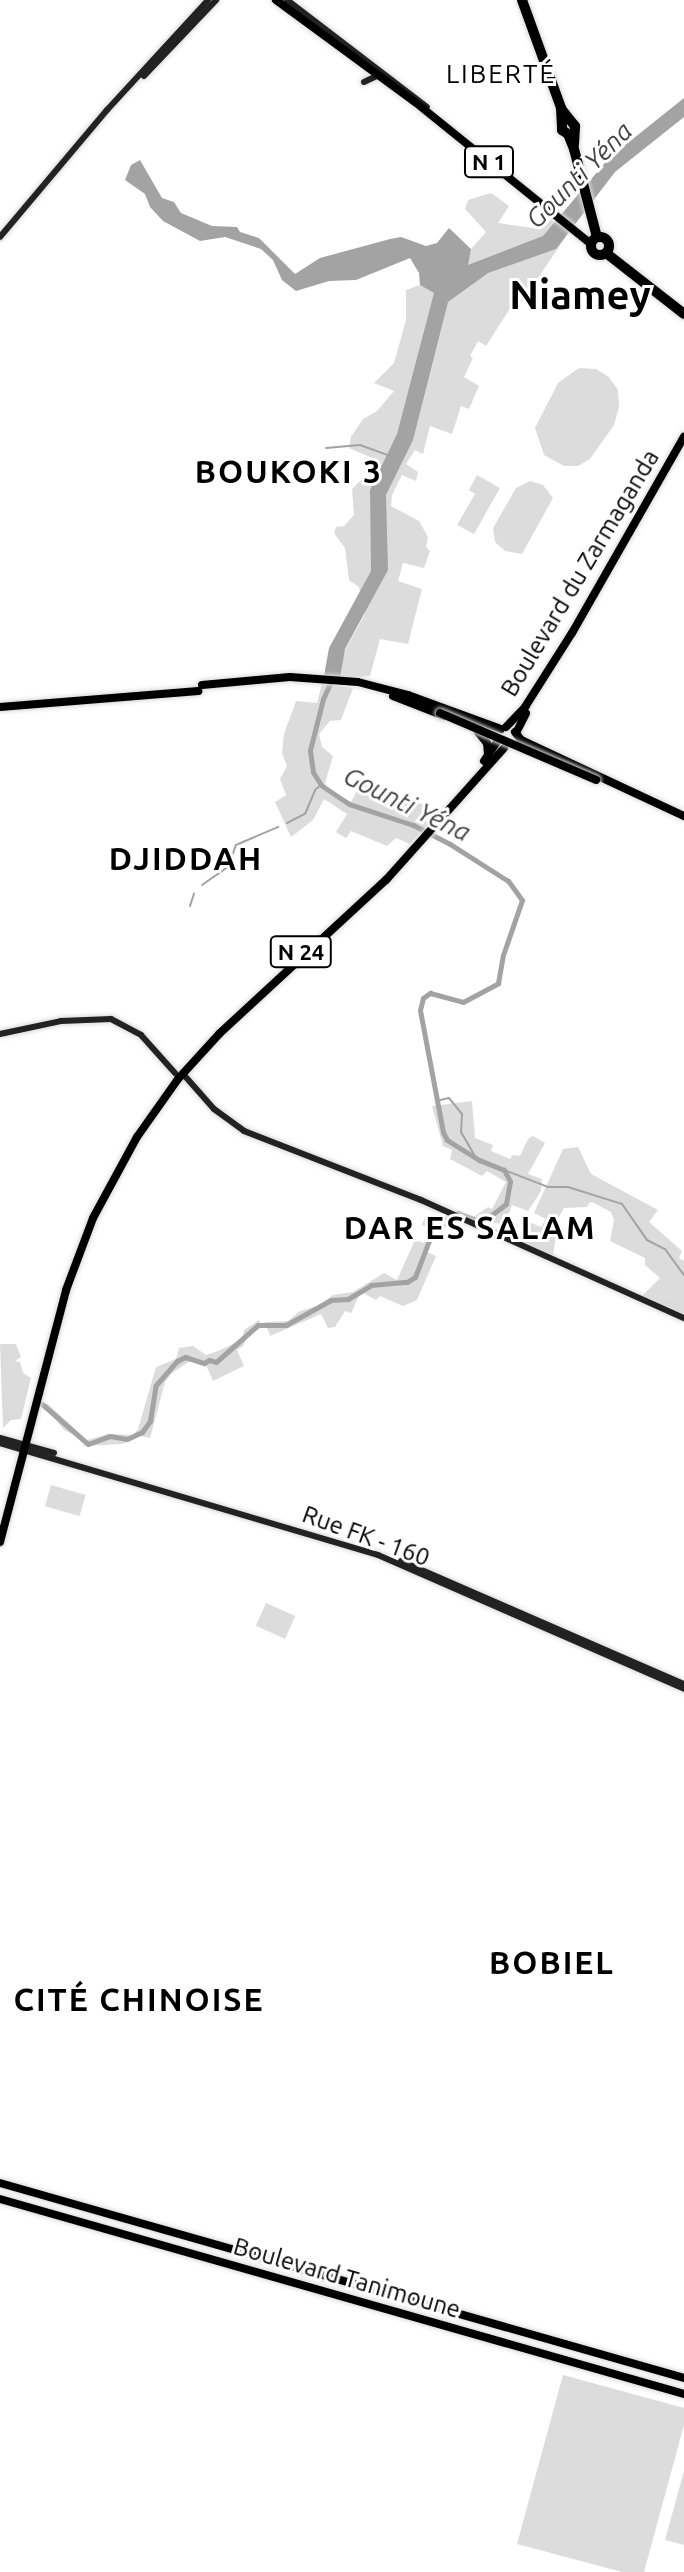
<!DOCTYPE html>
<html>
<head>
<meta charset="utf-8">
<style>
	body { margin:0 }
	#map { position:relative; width:684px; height:2572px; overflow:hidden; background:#fff; font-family:Ubuntu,sans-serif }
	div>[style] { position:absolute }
	.green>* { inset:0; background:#dcdcdc; transform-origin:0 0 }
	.water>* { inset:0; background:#a3a3a3 }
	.stream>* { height:2px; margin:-1px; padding:0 1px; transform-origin:1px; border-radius:1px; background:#a3a3a3 }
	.river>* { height:5px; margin:-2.5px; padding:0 2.5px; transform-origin:2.5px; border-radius:2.5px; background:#a3a3a3 }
	.roads { filter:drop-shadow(0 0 2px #dbdbdb) drop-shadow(0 0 2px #dbdbdb) }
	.secondary>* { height:6px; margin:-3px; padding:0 3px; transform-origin:3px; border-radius:3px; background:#222 }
	.primary>* { height:8px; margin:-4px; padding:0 4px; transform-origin:4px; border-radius:4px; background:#000 }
	.highway>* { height:10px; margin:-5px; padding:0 5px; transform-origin:5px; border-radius:5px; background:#000 }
	.highway>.ring { margin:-5px; padding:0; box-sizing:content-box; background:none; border:10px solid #000; border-radius:50% }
	.bridges { filter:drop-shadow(0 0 2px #dbdbdb) drop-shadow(0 0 2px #dbdbdb) }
	.primary-bridge>* { height:8px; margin:-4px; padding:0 4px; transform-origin:4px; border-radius:4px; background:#000 }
	span { translate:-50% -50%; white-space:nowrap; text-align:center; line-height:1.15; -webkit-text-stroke:6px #fff; paint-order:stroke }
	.shield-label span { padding:2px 6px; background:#fff; border:2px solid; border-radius:6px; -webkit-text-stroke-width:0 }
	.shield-label { font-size:22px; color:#000; font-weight:700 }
	.street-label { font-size:24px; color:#000 }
	.neighbourhood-label { font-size:26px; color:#000; letter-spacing:2px }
	.water-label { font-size:26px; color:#444; font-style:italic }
	.district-label { font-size:32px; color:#000; font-weight:700; letter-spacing:2px }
	.town-label { font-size:40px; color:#000; font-weight:700 }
</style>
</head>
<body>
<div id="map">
	<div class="green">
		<i style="clip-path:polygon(491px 193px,509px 206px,498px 223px,540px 229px,551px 220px,569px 232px,522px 302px,516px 299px,486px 346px,478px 341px,470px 356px,473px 358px,464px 377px,479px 386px,469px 409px,461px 406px,452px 434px,430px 426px,423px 454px,415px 450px,406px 464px,418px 472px,416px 481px,402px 475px,392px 495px,391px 506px,419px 521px,428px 537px,426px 547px,430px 551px,424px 568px,403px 563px,398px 581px,422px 589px,408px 644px,380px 639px,370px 676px,340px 678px,343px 654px,365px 614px,359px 587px,349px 580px,345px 548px,334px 533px,336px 527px,344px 526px,354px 515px,352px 489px,362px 479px,373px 476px,379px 461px,349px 448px,351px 437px,363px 419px,377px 411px,394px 391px,374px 383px,394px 363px,406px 320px,406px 290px,420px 285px,434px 293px,467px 266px,471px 249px,486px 232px,465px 209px,468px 200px)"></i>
		<i style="clip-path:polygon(579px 368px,596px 369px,609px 377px,618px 390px,619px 407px,614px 425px,590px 459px,578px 466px,564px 466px,544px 455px,535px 428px,558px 383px)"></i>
		<i style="clip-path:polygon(477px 475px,500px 488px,474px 534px,457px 525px,475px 494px,469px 490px)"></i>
		<i style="clip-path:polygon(530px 481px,543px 485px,553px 498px,522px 554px,505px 551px,495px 542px,493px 528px,516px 488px)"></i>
		<i style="clip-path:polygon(322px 684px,353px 688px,341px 720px,330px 721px,319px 734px,322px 747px,333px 756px,325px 783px,327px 788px,351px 802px,363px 780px,380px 792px,425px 805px,428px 825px,410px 844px,396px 838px,387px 846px,351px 831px,346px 838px,336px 832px,347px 814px,324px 799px,313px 820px,291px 837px,275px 802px,286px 795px,280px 779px,287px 766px,282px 753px,284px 734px,296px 701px,317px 703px)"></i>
		<i style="clip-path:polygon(472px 1101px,475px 1138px,493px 1145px,491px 1151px,510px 1159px,513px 1155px,520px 1156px,528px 1139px,533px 1136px,545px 1143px,528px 1174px,542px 1179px,541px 1191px,528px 1211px,512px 1205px,506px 1221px,518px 1226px,515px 1232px,497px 1223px,483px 1225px,456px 1213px,474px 1217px,488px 1207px,492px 1209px,506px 1182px,487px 1171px,482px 1176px,450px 1159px,452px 1150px,443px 1146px,432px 1106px)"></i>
		<i style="clip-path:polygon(578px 1147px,591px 1174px,658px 1210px,649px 1222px,682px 1251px,679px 1258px,684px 1261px,684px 1316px,642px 1296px,660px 1278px,645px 1265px,645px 1258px,610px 1241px,614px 1220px,611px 1212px,594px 1203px,590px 1202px,587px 1207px,564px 1208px,559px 1217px,553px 1255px,521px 1242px,529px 1222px,541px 1227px,546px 1219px,534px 1213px,563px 1149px)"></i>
		<i style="clip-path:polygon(426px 1214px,441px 1220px,449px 1215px,465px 1223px,456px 1222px,452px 1230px,445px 1227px,435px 1242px,432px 1241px,427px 1252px,436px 1256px,417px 1300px,403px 1306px,380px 1296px,376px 1300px,361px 1292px,351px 1313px,345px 1311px,335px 1327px,328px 1328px,321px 1314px,270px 1336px,265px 1322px,288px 1321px,300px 1311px,317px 1306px,333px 1295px,353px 1292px,384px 1273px,397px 1280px,415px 1240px,424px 1243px,432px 1230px,422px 1225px)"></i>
		<i style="clip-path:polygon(259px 1320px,262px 1327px,248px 1336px,243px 1346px,237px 1350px,244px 1366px,213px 1381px,206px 1365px,190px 1361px,172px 1373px,165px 1382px,150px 1438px,140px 1436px,123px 1444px,84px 1446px,85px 1441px,64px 1430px,42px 1404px,48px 1404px,87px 1440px,108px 1434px,133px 1435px,138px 1429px,156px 1367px,176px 1359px,179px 1348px,193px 1346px,206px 1355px,218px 1351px,243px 1339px,244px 1330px)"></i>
		<i style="clip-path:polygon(0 1344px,16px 1344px,21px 1357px,15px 1361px,20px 1362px,23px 1373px,31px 1378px,21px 1419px,11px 1420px,3px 1428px)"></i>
		<i style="left:51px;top:1485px;width:36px;height:22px;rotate:16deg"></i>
		<i style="left:266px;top:1603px;width:32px;height:25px;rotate:24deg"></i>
		<i style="clip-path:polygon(563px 2375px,684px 2408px,684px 2425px,644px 2572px,622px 2572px,517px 2544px)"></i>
		<i style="clip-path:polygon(684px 2471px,684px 2545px,665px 2540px)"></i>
	</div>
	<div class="water">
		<i style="clip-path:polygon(684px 98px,684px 117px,615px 172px,556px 249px,488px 273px,448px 302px,413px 440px,386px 495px,388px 570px,345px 649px,340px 678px,324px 676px,329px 648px,371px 571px,370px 490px,397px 434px,434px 293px,420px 285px,419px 273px,410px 258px,356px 280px,329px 281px,296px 291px,282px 280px,273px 260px,261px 249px,225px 237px,200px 241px,163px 221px,150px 207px,145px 194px,125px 180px,131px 165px,140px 160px,162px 198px,174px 202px,181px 213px,212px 226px,237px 227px,240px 232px,259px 238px,295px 274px,320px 258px,390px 239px,401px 237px,426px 246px,437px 243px,449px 228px,471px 249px,468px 265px,543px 236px,609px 158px)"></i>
	</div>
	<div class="stream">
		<i style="left:326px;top:448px;width:34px;rotate:-5deg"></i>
		<i style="left:360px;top:445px;width:29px;rotate:20deg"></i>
		<i style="left:287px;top:823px;width:20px;rotate:-27deg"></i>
		<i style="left:305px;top:814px;width:26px;rotate:-67deg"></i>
		<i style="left:315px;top:790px;width:8px;rotate:-40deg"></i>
		<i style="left:202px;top:885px;width:32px;rotate:-35deg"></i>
		<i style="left:228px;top:867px;width:23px;rotate:-70deg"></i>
		<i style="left:236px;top:845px;width:46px;rotate:-23.2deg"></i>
		<i style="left:190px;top:906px;width:13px;rotate:-72deg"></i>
		<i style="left:436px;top:1101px;width:13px;rotate:-13deg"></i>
		<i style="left:449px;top:1098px;width:21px;rotate:51deg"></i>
		<i style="left:462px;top:1114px;width:18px;rotate:93deg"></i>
		<i style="left:461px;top:1132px;width:30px;rotate:60deg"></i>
		<i style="left:504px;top:1170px;width:47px;rotate:21.1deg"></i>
		<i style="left:548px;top:1187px;width:20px"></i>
		<i style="left:568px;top:1187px;width:57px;rotate:17.5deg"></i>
		<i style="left:622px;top:1204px;width:44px;rotate:55.2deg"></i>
		<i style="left:647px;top:1240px;width:20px;rotate:27deg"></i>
		<i style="left:665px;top:1249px;width:32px;rotate:54deg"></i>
	</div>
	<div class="river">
		<i style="left:42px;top:1404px;width:61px;rotate:41deg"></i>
		<i style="left:88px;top:1444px;width:23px;rotate:-20deg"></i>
		<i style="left:110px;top:1436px;width:17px;rotate:10deg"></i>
		<i style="left:127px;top:1439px;width:17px;rotate:-25deg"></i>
		<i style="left:142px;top:1432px;width:14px;rotate:-54deg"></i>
		<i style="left:150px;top:1421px;width:36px;rotate:-81deg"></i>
		<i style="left:156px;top:1385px;width:32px;rotate:-49deg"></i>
		<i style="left:177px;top:1361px;width:9px;rotate:-27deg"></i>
		<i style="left:185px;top:1357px;width:20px;rotate:18deg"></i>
		<i style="left:204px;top:1363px;width:6px;rotate:-31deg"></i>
		<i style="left:209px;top:1360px;width:7px;rotate:16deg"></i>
		<i style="left:216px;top:1362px;width:56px;rotate:-41.4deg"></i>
		<i style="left:258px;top:1325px;width:28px"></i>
		<i style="left:286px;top:1325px;width:51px;rotate:-29.1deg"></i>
		<i style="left:331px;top:1300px;width:17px;rotate:-3deg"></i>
		<i style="left:348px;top:1299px;width:27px;rotate:-31deg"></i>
		<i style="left:371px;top:1285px;width:36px;rotate:-5deg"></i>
		<i style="left:407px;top:1282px;width:9px;rotate:-32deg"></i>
		<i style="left:415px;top:1277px;width:42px;rotate:-69deg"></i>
		<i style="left:430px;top:1238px;width:22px;rotate:-51deg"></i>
		<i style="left:444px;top:1221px;width:16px;rotate:-30deg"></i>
		<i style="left:458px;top:1213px;width:19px;rotate:21deg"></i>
		<i style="left:476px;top:1220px;width:10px;rotate:-6deg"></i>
		<i style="left:486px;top:1219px;width:25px;rotate:-37deg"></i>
		<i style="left:506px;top:1204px;width:23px;rotate:-80deg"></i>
		<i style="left:510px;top:1181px;width:13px;rotate:-119deg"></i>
		<i style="left:504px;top:1170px;width:27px;rotate:-158deg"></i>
		<i style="left:479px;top:1160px;width:38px;rotate:-148deg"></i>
		<i style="left:447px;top:1140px;width:9px;rotate:-117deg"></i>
		<i style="left:443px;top:1132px;width:124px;rotate:-100.7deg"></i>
		<i style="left:420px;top:1010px;width:12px;rotate:-76deg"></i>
		<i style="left:423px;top:998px;width:9px;rotate:-36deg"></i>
		<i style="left:430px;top:993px;width:34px;rotate:15deg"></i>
		<i style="left:463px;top:1002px;width:40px;rotate:-28deg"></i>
		<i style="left:498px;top:983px;width:28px;rotate:-80deg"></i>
		<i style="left:503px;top:955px;width:58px;rotate:-70.9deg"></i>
		<i style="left:522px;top:900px;width:24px;rotate:-126deg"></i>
		<i style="left:508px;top:881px;width:69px;rotate:-147.5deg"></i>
		<i style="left:450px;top:844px;width:42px;rotate:-152.8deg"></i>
		<i style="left:413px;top:825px;width:67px;rotate:-161.8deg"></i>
		<i style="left:349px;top:804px;width:34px;rotate:-146deg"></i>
		<i style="left:321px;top:785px;width:15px;rotate:-122deg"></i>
		<i style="left:313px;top:772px;width:22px;rotate:-98deg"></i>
		<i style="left:310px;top:750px;width:53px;rotate:-75.7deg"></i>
		<i style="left:323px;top:699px;width:22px;rotate:-66deg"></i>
	</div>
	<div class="roads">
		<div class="secondary">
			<i style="left:287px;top:0;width:176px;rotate:37.4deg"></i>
			<i style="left:144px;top:76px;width:105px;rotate:-46.5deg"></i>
			<i style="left:364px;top:82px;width:14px;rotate:-25deg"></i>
			<i style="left:0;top:237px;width:166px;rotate:-49.9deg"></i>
			<i style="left:107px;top:110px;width:149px;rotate:-47.4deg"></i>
			<i style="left:0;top:1034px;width:62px;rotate:-12deg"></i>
			<i style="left:61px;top:1021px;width:50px;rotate:-2.3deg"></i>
			<i style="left:111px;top:1019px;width:34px;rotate:28deg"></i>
			<i style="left:141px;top:1035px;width:51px;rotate:48.2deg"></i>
			<i style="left:184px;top:1075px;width:45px;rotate:48.6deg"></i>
			<i style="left:214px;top:1109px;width:37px;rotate:36deg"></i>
			<i style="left:244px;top:1131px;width:190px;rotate:21.3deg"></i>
			<i style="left:421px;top:1200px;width:288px;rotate:24.2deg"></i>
			<i style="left:0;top:1438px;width:56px;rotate:15.5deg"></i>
			<i style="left:0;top:1443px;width:394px;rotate:16.5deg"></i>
			<i style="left:378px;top:1555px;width:334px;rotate:23.6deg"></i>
			<i style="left:401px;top:1561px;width:309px;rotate:23.5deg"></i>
		</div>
		<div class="primary">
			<i style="left:276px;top:0;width:172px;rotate:36.3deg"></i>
			<i style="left:415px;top:102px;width:226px;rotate:38.9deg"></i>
			<i style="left:202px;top:685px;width:88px;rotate:-5.2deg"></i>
			<i style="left:290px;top:677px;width:68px;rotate:4.2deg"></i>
			<i style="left:358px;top:682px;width:52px;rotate:14.6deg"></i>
			<i style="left:408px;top:695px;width:99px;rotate:20.1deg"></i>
			<i style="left:393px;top:696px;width:55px;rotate:21.4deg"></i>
			<i style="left:0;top:707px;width:199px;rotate:-4.6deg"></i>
			<i style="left:506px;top:727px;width:28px;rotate:-46deg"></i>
			<i style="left:525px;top:707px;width:88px;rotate:-57.6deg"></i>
			<i style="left:572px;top:633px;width:226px;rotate:-60.3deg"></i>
			<i style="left:478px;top:732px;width:14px;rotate:51deg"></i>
			<i style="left:487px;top:743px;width:12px;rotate:85deg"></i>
			<i style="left:515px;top:732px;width:10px;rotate:53deg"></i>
			<i style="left:521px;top:740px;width:180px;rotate:25deg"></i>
			<i style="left:516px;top:733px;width:22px;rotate:-63deg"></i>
			<i style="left:484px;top:761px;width:23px;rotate:-56deg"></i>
			<i style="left:0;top:1542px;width:260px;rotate:-75.3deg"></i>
			<i style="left:66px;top:1290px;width:77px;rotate:-69.4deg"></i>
			<i style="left:93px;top:1218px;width:92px;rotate:-61.5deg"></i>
			<i style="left:137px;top:1137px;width:71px;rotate:-54.7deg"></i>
			<i style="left:178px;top:1079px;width:62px;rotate:-47.6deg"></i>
			<i style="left:220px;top:1033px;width:226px;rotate:-42.7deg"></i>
			<i style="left:386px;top:880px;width:177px;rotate:-48.2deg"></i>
			<i style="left:0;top:2183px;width:711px;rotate:15.91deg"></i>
			<i style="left:0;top:2199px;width:711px;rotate:15.91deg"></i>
		</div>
		<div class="highway">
			<i style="left:522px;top:0;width:115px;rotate:70.1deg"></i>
			<i style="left:561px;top:108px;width:22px;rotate:87deg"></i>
			<i style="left:562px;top:130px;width:7px;rotate:34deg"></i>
			<i style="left:568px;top:134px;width:16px;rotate:68deg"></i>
			<i style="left:574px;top:149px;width:91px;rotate:75.4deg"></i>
			<i style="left:562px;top:110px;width:21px;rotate:51deg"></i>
			<i style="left:575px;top:126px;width:18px;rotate:93deg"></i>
			<i class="ring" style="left:591px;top:237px;width:8px;height:8px"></i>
			<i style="left:606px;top:253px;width:99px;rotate:38deg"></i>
		</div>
	</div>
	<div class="bridges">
		<div class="primary-bridge">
			<i style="left:440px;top:713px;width:170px;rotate:23.2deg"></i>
		</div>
	</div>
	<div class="shield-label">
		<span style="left:489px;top:162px">N 1</span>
		<span style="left:301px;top:952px">N 24</span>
	</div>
	<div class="street-label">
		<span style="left:580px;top:573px;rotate:-59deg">Boulevard du Zarmaganda</span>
		<span style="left:366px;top:1536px;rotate:20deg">Rue FK - 160</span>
		<span style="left:347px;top:2278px;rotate:16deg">Boulevard Tanimoune</span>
	</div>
	<div class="neighbourhood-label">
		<span style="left:501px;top:74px">LIBERTÉ</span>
	</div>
	<div class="water-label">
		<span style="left:579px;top:175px;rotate:-45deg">Gounti Yéna</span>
		<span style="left:407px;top:804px;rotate:26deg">Gounti Yéna</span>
	</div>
	<div class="district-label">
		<span style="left:289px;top:471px">BOUKOKI 3</span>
		<span style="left:186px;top:858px">DJIDDAH</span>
		<span style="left:470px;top:1227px">DAR ES SALAM</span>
		<span style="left:552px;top:1962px">BOBIEL</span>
		<span style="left:139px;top:1999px">CITÉ CHINOISE</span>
	</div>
	<div class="town-label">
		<span style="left:580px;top:295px">Niamey</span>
	</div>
</div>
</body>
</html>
